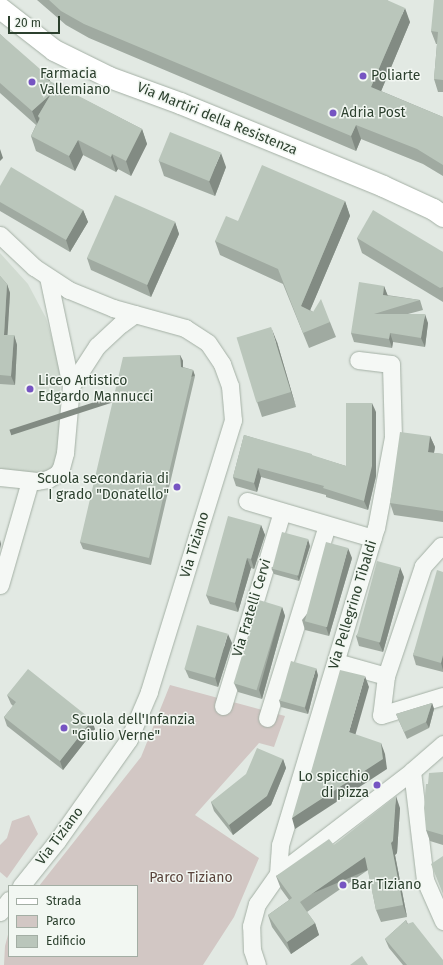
<!DOCTYPE html>
<html>
<head>
<meta charset="utf-8">
<style>
	body { margin:0 }
	#map { position:relative; width:443px; height:965px; overflow:hidden; background:#e2e9e3; font-family:"Fira Sans",sans-serif }
	div>[style] { position:absolute }
	.built>* { inset:0; background:#d1dbd1 }
	.green>* { inset:0; background:#d2c7c4 }
	.roads { filter:drop-shadow(0 0 1px #a4b0a5) drop-shadow(0 0 1px #a4b0a5) }
	.minor>* { height:17px; margin:-8.5px; padding:0 8.5px; transform-origin:8.5px; border-radius:8.5px; background:#f5f8f5 }
	.major>* { height:21px; margin:-10.5px; padding:0 10.5px; transform-origin:10.5px; border-radius:10.5px; background:#fff }
	.wall>* { inset:0; background:#a0aaa1 }
	.shaded-wall>* { inset:0; background:#828b83; transform-origin:0 0 }
	.building>* { inset:0; background:#bac6bb; transform-origin:0 0 }
	.dots>* { width:11px; height:11px; translate:-50% -50%; box-sizing:border-box; border:2px solid #f2f7f2; border-radius:50% }
	span { translate:-50% -50%; white-space:nowrap; text-align:center; line-height:1.15; -webkit-text-stroke:3px #f2f7f2; paint-order:stroke }
	.poi-label { font-size:14px; color:#2c402e }
	.left { translate:0 -50%; text-align:left }
	.right { translate:-100% -50%; text-align:right }
	.street-label { font-size:14px; color:#2c402e }
	.park-label { font-size:14px; color:#5a433b }
	.legend { position:absolute; left:8px; top:885px; width:130px; height:72px; box-sizing:border-box; background:#f2f7f2; border:1px solid #a3aea4; margin:0; padding:5px 7px; list-style:none; font-size:12px; color:#2c402e }
	.legend li { display:flex; align-items:center; gap:8px; height:20px }
	.legend b { width:20px; border:1px solid #a3aea4 }
	.scale { position:absolute; left:8px; top:16px; width:52px; height:18px; box-sizing:border-box; border:2px solid #2c402e; border-top:0; padding-left:5px; font-size:12px; line-height:14px; white-space:nowrap; color:#2c402e; -webkit-text-stroke:3px #f2f7f2; paint-order:stroke }
</style>
</head>
<body>
<div id="map">
	<div class="built">
		<i style="clip-path:polygon(0 253px,28px 284px,46px 318px,59px 363px,61px 414px,57px 458px,50px 475px,0 478px)"></i>
	</div>
	<div class="green">
		<i style="clip-path:polygon(170px 685px,285px 716px,274px 747px,259px 743px,195px 815px,259px 858px,234px 917px,203px 965px,4px 965px,5px 946px,9px 931px,9px 956px,137px 956px,137px 886px,39px 886px,141px 757px)"></i>
		<i style="clip-path:polygon(29px 815px,38px 834px,7px 878px,0 872px,0 845px,7px 838px,12px 821px)"></i>
	</div>
	<div class="roads">
		<div class="minor">
			<i style="left:0;top:235px;width:47px;rotate:43.3deg"></i>
			<i style="left:34px;top:267px;width:42px;rotate:33.3deg"></i>
			<i style="left:69px;top:290px;width:48px;rotate:22.2deg"></i>
			<i style="left:113px;top:308px;width:75px;rotate:15.5deg"></i>
			<i style="left:185px;top:328px;width:27px;rotate:33deg"></i>
			<i style="left:208px;top:343px;width:25px;rotate:56deg"></i>
			<i style="left:222px;top:364px;width:23px;rotate:70deg"></i>
			<i style="left:230px;top:386px;width:34px;rotate:85deg"></i>
			<i style="left:233px;top:420px;width:285px;rotate:107.2deg"></i>
			<i style="left:149px;top:692px;width:51px;rotate:113.1deg"></i>
			<i style="left:129px;top:739px;width:125px;rotate:125.2deg"></i>
			<i style="left:57px;top:841px;width:58px;rotate:128.7deg"></i>
			<i style="left:71px;top:386px;width:48px;rotate:-57deg"></i>
			<i style="left:97px;top:346px;width:33px;rotate:-43deg"></i>
			<i style="left:121px;top:324px;width:17px;rotate:-36deg"></i>
			<i style="left:0;top:477px;width:37px;rotate:6deg"></i>
			<i style="left:37px;top:481px;width:11px;rotate:-10deg"></i>
			<i style="left:48px;top:479px;width:10px;rotate:-29deg"></i>
			<i style="left:57px;top:474px;width:7px;rotate:-56deg"></i>
			<i style="left:61px;top:468px;width:16px;rotate:-75deg"></i>
			<i style="left:65px;top:453px;width:67px;rotate:-84.9deg"></i>
			<i style="left:71px;top:386px;width:111px;rotate:-101.9deg"></i>
			<i style="left:247px;top:501px;width:131px;rotate:16.4deg"></i>
			<i style="left:443px;top:547px;width:2px;rotate:-153deg"></i>
			<i style="left:441px;top:546px;width:27px;rotate:132deg"></i>
			<i style="left:423px;top:566px;width:116px;rotate:108.6deg"></i>
			<i style="left:386px;top:676px;width:39px;rotate:97deg"></i>
			<i style="left:381px;top:715px;width:65px;rotate:-17deg"></i>
			<i style="left:0;top:585px;width:108px;rotate:-73.9deg"></i>
			<i style="left:336px;top:662px;width:52px;rotate:15.6deg"></i>
			<i style="left:223px;top:706px;width:203px;rotate:-73.1deg"></i>
			<i style="left:267px;top:718px;width:202px;rotate:-72.7deg"></i>
			<i style="left:412px;top:771px;width:110px;rotate:83.2deg"></i>
			<i style="left:425px;top:880px;width:45px;rotate:66.3deg"></i>
			<i style="left:278px;top:874px;width:29px;rotate:-86deg"></i>
			<i style="left:280px;top:845px;width:331px;rotate:-73.2deg"></i>
			<i style="left:376px;top:528px;width:93px;rotate:-79.4deg"></i>
			<i style="left:393px;top:437px;width:73px;rotate:-91.6deg"></i>
			<i style="left:391px;top:364px;width:33px;rotate:-173deg"></i>
			<i style="left:0;top:912px;width:15px;rotate:-53deg"></i>
			<i style="left:257px;top:965px;width:16px;rotate:-108deg"></i>
			<i style="left:252px;top:950px;width:24px;rotate:-92deg"></i>
			<i style="left:251px;top:926px;width:23px;rotate:-75deg"></i>
			<i style="left:257px;top:904px;width:37px;rotate:-55deg"></i>
			<i style="left:278px;top:874px;width:169px;rotate:-37.5deg"></i>
			<i style="left:412px;top:771px;width:41px;rotate:-41.1deg"></i>
		</div>
		<div class="major">
			<i style="left:0;top:8px;width:68px;rotate:37.9deg"></i>
			<i style="left:54px;top:50px;width:61px;rotate:26.1deg"></i>
			<i style="left:109px;top:77px;width:76px;rotate:20.1deg"></i>
			<i style="left:180px;top:103px;width:219px;rotate:22.2deg"></i>
			<i style="left:383px;top:186px;width:55px;rotate:24.7deg"></i>
			<i style="left:433px;top:209px;width:12px;rotate:35deg"></i>
		</div>
	</div>
	<div class="wall">
		<i style="clip-path:polygon(37px 0,387px 0,410px 22px,381px 91px,443px 117px,443px 176px,423px 164px,361px 139px,356px 151px,89px 38px,66px 25px)"></i>
		<i style="clip-path:polygon(443px 0,443px 92px,438px 92px,434px 79px,437px 44px,436px 44px,431px 31px)"></i>
		<i style="clip-path:polygon(0 34px,50px 82px,142px 129px,147px 144px,131px 176px,118px 169px,116px 172px,83px 155px,75px 171px,36px 151px,31px 136px,36px 125px,0 93px)"></i>
		<i style="clip-path:polygon(159px 161px,226px 167px,215px 196px,164px 176px)"></i>
		<i style="clip-path:polygon(0 186px,83px 210px,88px 222px,70px 252px,0 211px)"></i>
		<i style="clip-path:polygon(345px 201px,350px 216px,310px 310px,330px 322px,336px 337px,309px 348px,283px 284px,220px 255px,215px 241px,238px 221px)"></i>
		<i style="clip-path:polygon(175px 222px,179px 234px,151px 297px,91px 270px,87px 258px)"></i>
		<i style="clip-path:polygon(357px 238px,443px 252px,443px 302px,362px 253px)"></i>
		<i style="clip-path:polygon(0 276px,7px 284px,10px 293px,7px 335px,14px 335px,17px 345px,15px 385px,0 384px)"></i>
		<i style="clip-path:polygon(384px 286px,387px 295px,420px 300px,423px 310px,408px 314px,428px 323px,425px 347px,393px 342px,392px 348px,354px 342px,351px 333px)"></i>
		<i style="clip-path:polygon(277px 342px,296px 407px,262px 417px,257px 402px)"></i>
		<i style="clip-path:polygon(180px 355px,183px 361px,183px 367px,193px 370px,195px 376px,151px 565px,83px 549px,80px 542px)"></i>
		<i style="clip-path:polygon(376px 412px,376px 476px,368px 510px,326px 497px,326px 495px,261px 477px,257px 492px,236px 486px,233px 477px,244px 435px,346px 466px)"></i>
		<i style="clip-path:polygon(430px 436px,435px 447px,434px 453px,443px 454px,443px 522px,394px 515px,390px 503px)"></i>
		<i style="clip-path:polygon(261px 525px,265px 535px,254px 569px,251px 568px,238px 612px,210px 604px,206px 595px)"></i>
		<i style="clip-path:polygon(310px 546px,299px 581px,274px 574px,271px 568px)"></i>
		<i style="clip-path:polygon(352px 558px,329px 636px,305px 630px,302px 620px)"></i>
		<i style="clip-path:polygon(443px 572px,443px 672px,416px 665px,413px 655px)"></i>
		<i style="clip-path:polygon(404px 577px,383px 652px,359px 646px,356px 636px)"></i>
		<i style="clip-path:polygon(282px 607px,285px 616px,262px 699px,238px 692px,234px 683px)"></i>
		<i style="clip-path:polygon(232px 643px,218px 687px,189px 678px,185px 669px)"></i>
		<i style="clip-path:polygon(318px 675px,308px 714px,281px 707px,279px 700px)"></i>
		<i style="clip-path:polygon(7px 695px,95px 729px,63px 770px,7px 726px,4px 717px,13px 706px,11px 704px)"></i>
		<i style="clip-path:polygon(432px 703px,434px 709px,429px 728px,407px 739px,396px 714px)"></i>
		<i style="clip-path:polygon(283px 759px,286px 768px,271px 805px,233px 835px,214px 811px,211px 802px)"></i>
		<i style="clip-path:polygon(443px 772px,443px 845px,430px 841px,426px 830px,428px 784px)"></i>
		<i style="clip-path:polygon(400px 808px,397px 853px,395px 855px,407px 917px,381px 922px,376px 910px,368px 870px,307px 912px,315px 923px,319px 935px,291px 954px,272px 927px,268px 915px,289px 900px,281px 889px,276px 876px,334px 845px)"></i>
		<i style="clip-path:polygon(406px 920px,408px 924px,443px 965px,403px 965px,389px 948px,385px 939px)"></i>
	</div>
	<div class="shaded-wall">
		<i style="clip-path:polygon(405px 8px,410px 22px,377px 101px,371px 87px)"></i>
		<i style="clip-path:polygon(48px 76px,54px 91px,46px 79px)"></i>
		<i style="clip-path:polygon(51px 94px,38px 116px,41px 123px,38px 126px,32px 111px)"></i>
		<i style="clip-path:polygon(356px 125px,361px 139px,356px 151px,351px 136px)"></i>
		<i style="clip-path:polygon(142px 129px,147px 144px,131px 176px,126px 161px)"></i>
		<i style="clip-path:polygon(78px 140px,83px 155px,75px 171px,69px 156px)"></i>
		<i style="clip-path:polygon(0 149px,3px 158px,0 161px)"></i>
		<i style="clip-path:polygon(221px 153px,226px 167px,215px 196px,209px 181px)"></i>
		<i style="clip-path:polygon(112px 154px,118px 169px,116px 172px,111px 157px)"></i>
		<i style="clip-path:polygon(345px 201px,350px 216px,306px 320px,301px 306px)"></i>
		<i style="clip-path:polygon(83px 210px,88px 222px,70px 252px,66px 240px)"></i>
		<i style="clip-path:polygon(175px 222px,179px 234px,151px 297px,147px 285px)"></i>
		<i style="clip-path:polygon(7px 284px,10px 293px,7px 344px,4px 335px)"></i>
		<i style="clip-path:polygon(384px 286px,388px 296px,383px 295px)"></i>
		<i style="clip-path:polygon(425px 314px,428px 323px,425px 347px,421px 338px)"></i>
		<i style="clip-path:polygon(271px 327px,277px 342px,296px 407px,291px 392px)"></i>
		<i style="clip-path:polygon(390px 333px,393px 342px,392px 348px,389px 339px)"></i>
		<i style="clip-path:polygon(14px 335px,17px 345px,15px 385px,11px 376px)"></i>
		<i style="clip-path:polygon(180px 355px,183px 361px,183px 373px,181px 367px)"></i>
		<i style="left:193px;top:370px;width:6px;height:193px;rotate:72deg"></i>
		<i style="clip-path:polygon(372px 403px,376px 412px,376px 476px,368px 510px,364px 501px)"></i>
		<i style="clip-path:polygon(430px 436px,435px 447px,432px 463px,428px 452px)"></i>
		<i style="clip-path:polygon(258px 468px,261px 477px,257px 492px,254px 483px)"></i>
		<i style="clip-path:polygon(261px 525px,265px 535px,254px 569px,251px 559px)"></i>
		<i style="clip-path:polygon(308px 539px,310px 546px,299px 581px,297px 575px)"></i>
		<i style="clip-path:polygon(0 540px,1px 544px,0 549px)"></i>
		<i style="clip-path:polygon(348px 548px,352px 558px,329px 636px,326px 627px)"></i>
		<i style="clip-path:polygon(247px 558px,251px 568px,238px 612px,235px 603px)"></i>
		<i style="clip-path:polygon(400px 567px,404px 577px,383px 652px,379px 643px)"></i>
		<i style="clip-path:polygon(282px 607px,285px 616px,262px 699px,259px 690px)"></i>
		<i style="clip-path:polygon(228px 634px,232px 643px,218px 687px,215px 677px)"></i>
		<i style="clip-path:polygon(443px 655px,443px 670px,441px 663px)"></i>
		<i style="clip-path:polygon(316px 668px,318px 675px,308px 714px,305px 708px)"></i>
		<i style="clip-path:polygon(365px 676px,369px 687px,353px 743px,349px 732px)"></i>
		<i style="clip-path:polygon(432px 703px,434px 709px,429px 728px,426px 722px)"></i>
		<i style="clip-path:polygon(92px 720px,95px 729px,63px 770px,60px 761px)"></i>
		<i style="clip-path:polygon(381px 743px,385px 754px,387px 769px,295px 829px,292px 818px)"></i>
		<i style="clip-path:polygon(283px 759px,286px 768px,271px 805px,233px 835px,229px 825px)"></i>
		<i style="clip-path:polygon(396px 796px,400px 808px,397px 853px,395px 855px,407px 917px,403px 905px,391px 843px)"></i>
		<i style="left:365px;top:857px;width:13px;height:79px;rotate:67deg"></i>
		<i style="clip-path:polygon(315px 923px,319px 935px,291px 954px,287px 942px)"></i>
	</div>
	<div class="building">
		<i style="clip-path:polygon(49px 0,387px 0,405px 8px,371px 87px,443px 117px,443px 165px,417px 149px,356px 125px,351px 136px,84px 24px,61px 11px)"></i>
		<i style="clip-path:polygon(434px 0,443px 0,443px 80px,434px 79px,438px 32px,431px 31px)"></i>
		<i style="clip-path:polygon(0 34px,48px 76px,46px 79px,142px 129px,126px 161px,112px 154px,111px 157px,78px 140px,69px 156px,31px 136px,40px 118px,38px 116px,51px 94px,32px 111px,0 83px)"></i>
		<i style="left:170px;top:132px;width:55px;height:31px;rotate:22deg"></i>
		<i style="clip-path:polygon(262px 165px,345px 201px,301px 306px,313px 312px,321px 299px,330px 322px,303px 333px,278px 269px,215px 241px,226px 216px,238px 221px)"></i>
		<i style="clip-path:polygon(11px 167px,83px 210px,66px 240px,0 202px,0 186px)"></i>
		<i style="left:115px;top:195px;width:66px;height:69px;rotate:24deg"></i>
		<i style="clip-path:polygon(373px 210px,443px 252px,443px 287px,440px 288px,357px 238px)"></i>
		<i style="clip-path:polygon(0 276px,7px 284px,4px 335px,14px 335px,11px 376px,0 375px)"></i>
		<i style="clip-path:polygon(359px 282px,384px 286px,383px 295px,420px 300px,374px 314px,425px 314px,421px 338px,390px 333px,389px 339px,351px 333px)"></i>
		<i style="left:271px;top:327px;width:68px;height:36px;rotate:73deg"></i>
		<i style="clip-path:polygon(180px 355px,181px 367px,193px 370px,149px 558px,80px 542px,123px 357px)"></i>
		<i style="clip-path:polygon(346px 403px,372px 403px,372px 466px,364px 501px,323px 488px,324px 486px,258px 468px,254px 483px,233px 477px,244px 435px,312px 454px,312px 455px,346px 466px)"></i>
		<i style="clip-path:polygon(400px 432px,430px 436px,428px 452px,443px 454px,443px 511px,390px 503px)"></i>
		<i style="clip-path:polygon(228px 516px,261px 525px,251px 559px,247px 558px,235px 603px,206px 595px)"></i>
		<i style="left:282px;top:532px;width:27px;height:38px;rotate:15deg"></i>
		<i style="left:326px;top:542px;width:23px;height:82px;rotate:15deg"></i>
		<i style="left:377px;top:561px;width:24px;height:78px;rotate:15deg"></i>
		<i style="clip-path:polygon(437px 570px,443px 572px,443px 655px,441px 663px,413px 655px)"></i>
		<i style="left:259px;top:600px;width:24px;height:87px;rotate:17deg"></i>
		<i style="left:197px;top:625px;width:32px;height:46px;rotate:16deg"></i>
		<i style="left:291px;top:661px;width:26px;height:41px;rotate:16deg"></i>
		<i style="clip-path:polygon(28px 669px,92px 720px,60px 761px,4px 717px,16px 702px,7px 695px)"></i>
		<i style="clip-path:polygon(340px 670px,365px 676px,349px 732px,381px 743px,383px 759px,292px 818px,304px 777px,309px 779px)"></i>
		<i style="clip-path:polygon(432px 703px,426px 722px,404px 732px,396px 714px)"></i>
		<i style="clip-path:polygon(257px 748px,283px 759px,267px 796px,229px 825px,211px 802px,246px 774px)"></i>
		<i style="clip-path:polygon(443px 772px,443px 835px,426px 830px,424px 808px,426px 784px,428px 784px,429px 773px)"></i>
		<i style="clip-path:polygon(396px 796px,393px 841px,391px 843px,403px 905px,376px 910px,365px 857px,300px 902px,315px 923px,287px 942px,268px 915px,292px 898px,276px 876px,329px 839px,334px 845px)"></i>
		<i style="clip-path:polygon(443px 856px,443px 894px,431px 864px)"></i>
		<i style="clip-path:polygon(406px 920px,407px 924px,413px 922px,443px 960px,443px 965px,407px 965px,385px 939px)"></i>
		<i style="clip-path:polygon(362px 956px,368px 965px,350px 965px)"></i>
	</div>
	<div class="dots">
		<i style="left:363px;top:76px;background:#7654c2"></i>
		<i style="left:32px;top:82px;background:#7654c2"></i>
		<i style="left:333px;top:113px;background:#7654c2"></i>
		<i style="left:30px;top:389px;background:#7654c2"></i>
		<i style="left:177px;top:487px;background:#7654c2"></i>
		<i style="left:64px;top:728px;background:#7654c2"></i>
		<i style="left:377px;top:785px;background:#7654c2"></i>
		<i style="left:343px;top:885px;background:#7654c2"></i>
	</div>
	<div class="poi-label">
		<span class="left" style="left:40px;top:82px">Farmacia<br>Vallemiano</span>
		<span class="left" style="left:371px;top:76px">Poliarte</span>
		<span class="left" style="left:341px;top:113px">Adria Post</span>
		<span class="left" style="left:38px;top:389px">Liceo Artistico<br>Edgardo Mannucci</span>
		<span class="right" style="left:169px;top:487px">Scuola secondaria di<br>I grado "Donatello"</span>
		<span class="left" style="left:72px;top:728px">Scuola dell'Infanzia<br>"Giulio Verne"</span>
		<span class="right" style="left:369px;top:785px">Lo spicchio<br>di pizza</span>
		<span class="left" style="left:351px;top:885px">Bar Tiziano</span>
	</div>
	<div class="street-label">
		<span style="left:217px;top:119px;rotate:22deg">Via Martiri della Resistenza</span>
		<span style="left:195px;top:545px;rotate:-73deg">Via Tiziano</span>
		<span style="left:353px;top:605px;rotate:-73deg">Via Pellegrino Tibaldi</span>
		<span style="left:252px;top:608px;rotate:-73deg">Via Fratelli Cervi</span>
		<span style="left:60px;top:836px;rotate:-53deg">Via Tiziano</span>
	</div>
	<div class="park-label">
		<span style="left:191px;top:878px">Parco Tiziano</span>
	</div>
	<ul class="legend">
	<li><b style="height:5px;background:#fff"></b>Strada</li>
	<li><b style="height:11px;background:#d2c7c4"></b>Parco</li>
	<li><b style="height:11px;background:#bac6bb"></b>Edificio</li>
	</ul>
	<div class="scale">20 m</div>
</div>
</body>
</html>
